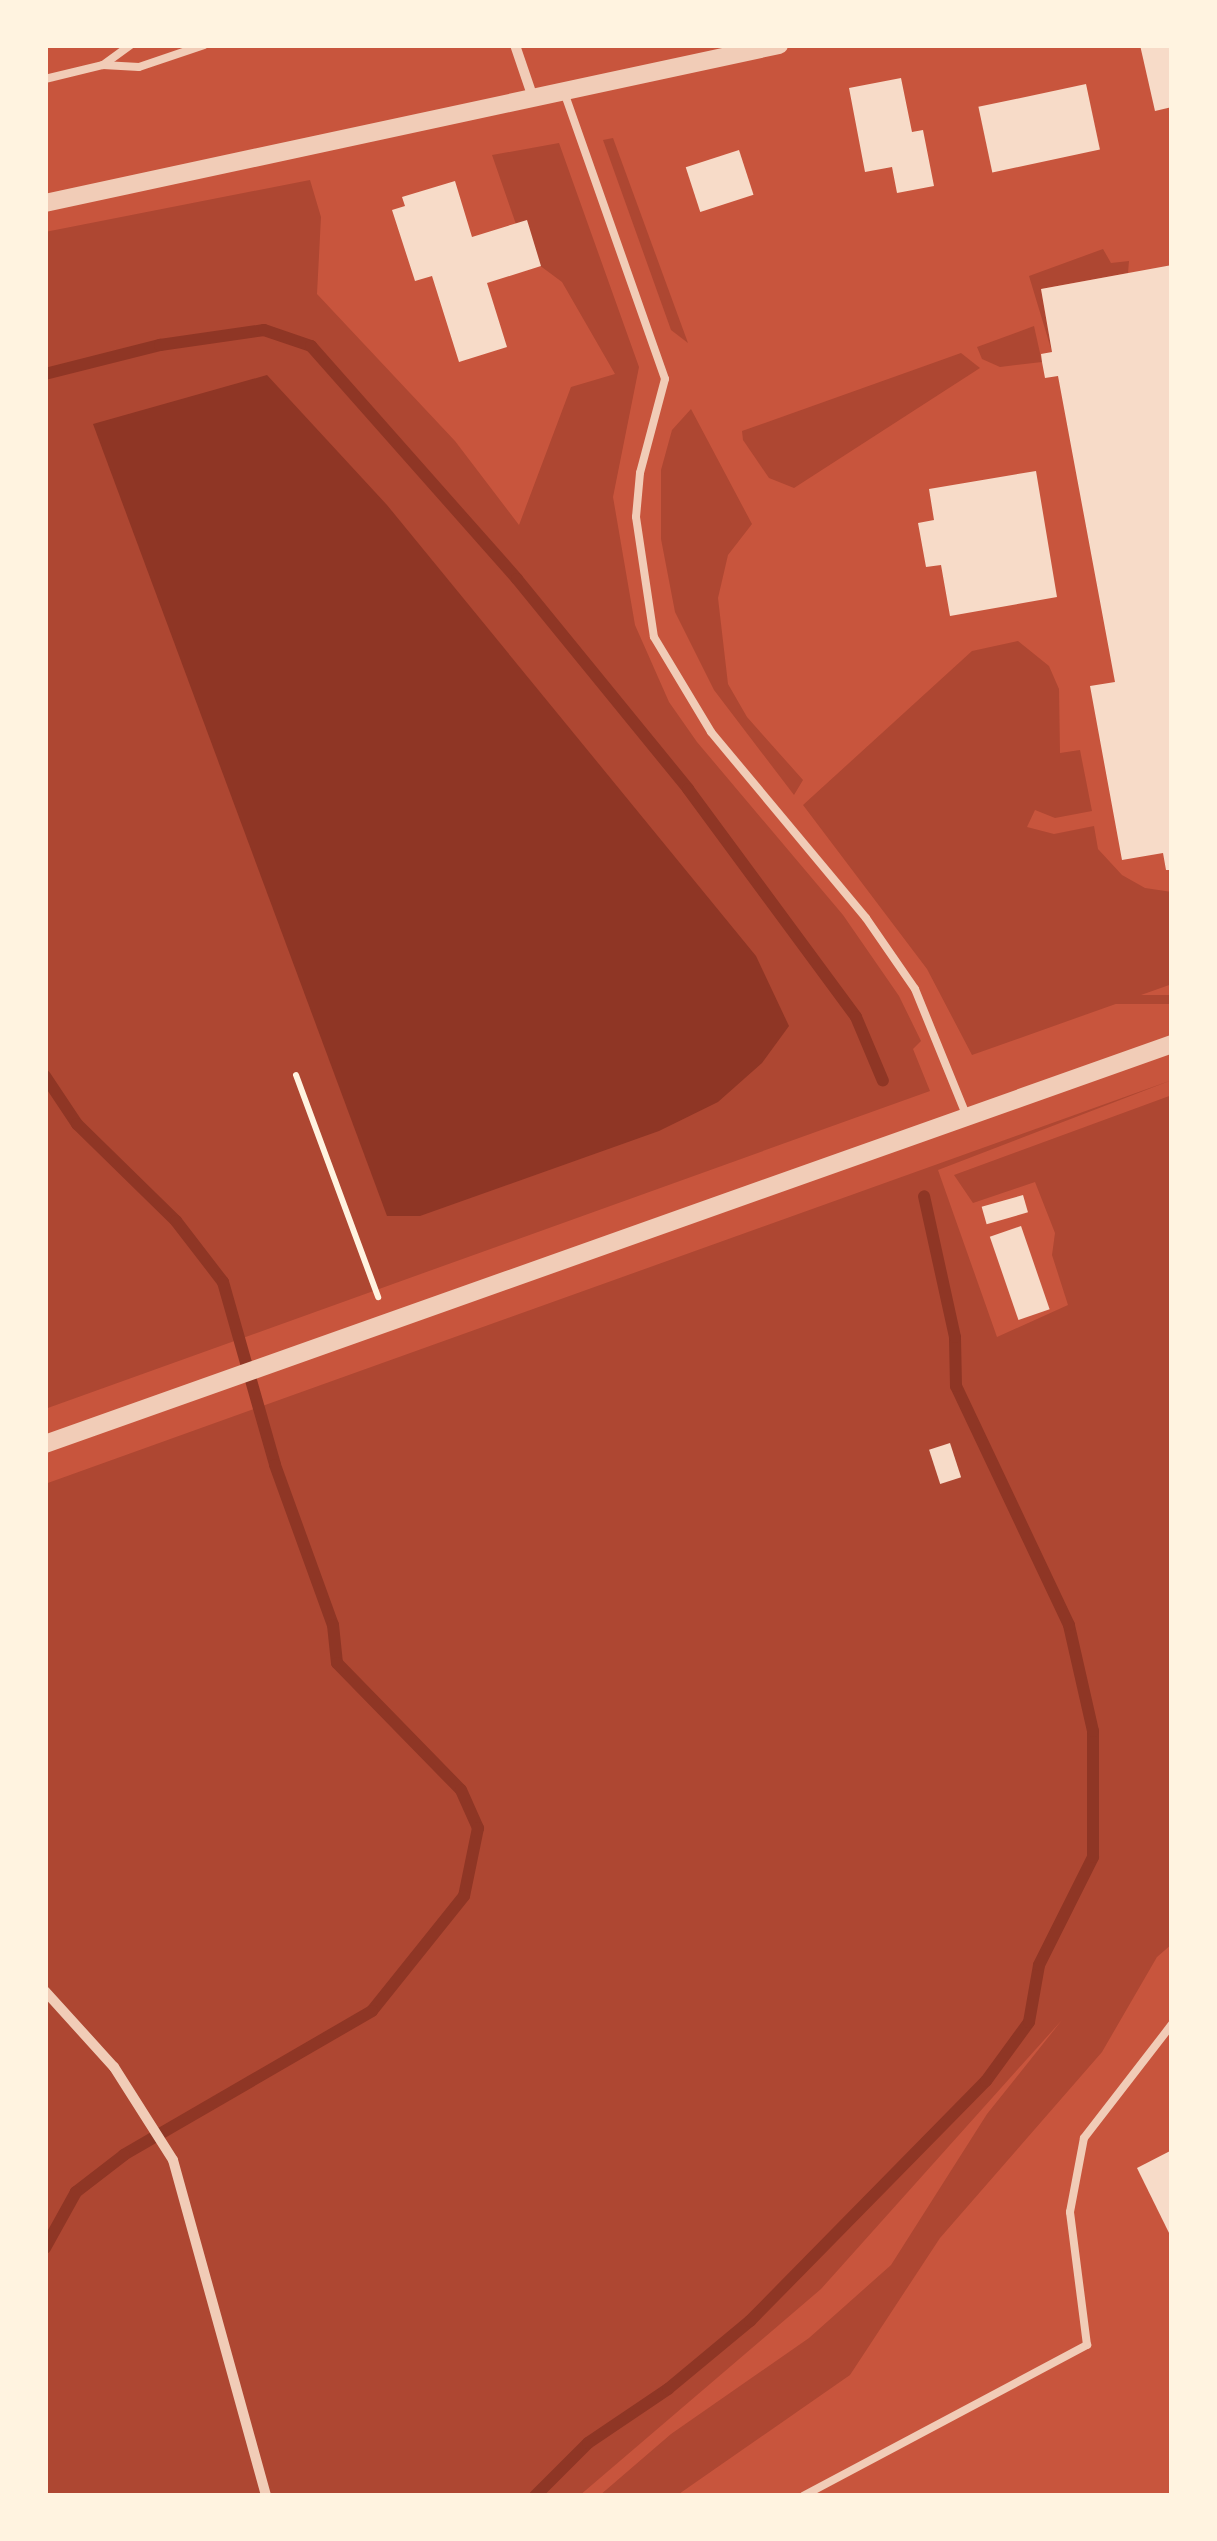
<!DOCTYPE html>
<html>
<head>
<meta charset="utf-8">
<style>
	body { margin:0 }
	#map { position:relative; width:1217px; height:2541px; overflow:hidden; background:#c8553d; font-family:"Sofia Sans Condensed",sans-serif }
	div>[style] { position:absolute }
	.green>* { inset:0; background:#ae4732; transform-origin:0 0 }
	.water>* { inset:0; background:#8f3625 }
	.stream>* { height:12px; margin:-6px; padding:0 6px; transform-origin:6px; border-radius:6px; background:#8f3625 }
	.building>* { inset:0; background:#f7dbc8; transform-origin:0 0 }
	.path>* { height:6px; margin:-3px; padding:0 3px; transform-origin:3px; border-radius:3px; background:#fff3e0 }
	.service>* { height:8px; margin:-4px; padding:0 4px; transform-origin:4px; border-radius:4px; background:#f1ccb7 }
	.minor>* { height:10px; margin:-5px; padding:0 5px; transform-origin:5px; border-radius:5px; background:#f1ccb7 }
	.tertiary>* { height:18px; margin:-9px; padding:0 9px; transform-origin:9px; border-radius:9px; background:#f1ccb7 }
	span { translate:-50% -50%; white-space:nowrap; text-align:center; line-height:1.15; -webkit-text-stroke:8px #fff3e0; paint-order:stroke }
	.frame { position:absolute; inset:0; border:48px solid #fff3e0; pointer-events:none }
</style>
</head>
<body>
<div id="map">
	<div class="green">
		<i style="clip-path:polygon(613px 138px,688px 343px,671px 330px,603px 140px)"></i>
		<i style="clip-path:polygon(559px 143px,639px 367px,613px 497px,635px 625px,669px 702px,697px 742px,843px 915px,899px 996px,921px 1041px,913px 1049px,930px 1091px,45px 1409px,45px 232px,310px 180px,321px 217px,317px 294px,455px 441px,519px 525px,571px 387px,615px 374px,562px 282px,527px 256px,492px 155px)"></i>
		<i style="clip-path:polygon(1103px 249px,1111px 263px,1129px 261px,1128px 273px,1041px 289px,1052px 352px,1029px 276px)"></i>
		<i style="clip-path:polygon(1034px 326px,1042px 362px,1000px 367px,982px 359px,977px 347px)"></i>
		<i style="clip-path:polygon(961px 353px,980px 368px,794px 488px,769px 478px,743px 440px,742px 431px)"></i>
		<i style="clip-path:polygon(691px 409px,752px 524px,728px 555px,718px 598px,728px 684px,747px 717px,803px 780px,794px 795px,714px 690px,675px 612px,661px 539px,661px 470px,672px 430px)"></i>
		<i style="clip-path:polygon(1018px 641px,1049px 666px,1059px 689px,1060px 753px,1080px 750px,1092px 811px,1055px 818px,1035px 810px,1027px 827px,1054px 834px,1094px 826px,1098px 849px,1122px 875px,1145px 888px,1172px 892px,1172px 984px,972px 1055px,927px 969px,803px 805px,972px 651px)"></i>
		<i style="left:1172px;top:995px;width:9px;height:192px;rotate:90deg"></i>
		<i style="clip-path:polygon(1172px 1080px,938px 1170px,997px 1337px,1068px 1305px,1052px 1255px,1055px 1233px,1035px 1182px,973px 1203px,954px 1175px,1172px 1095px,1172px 1944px,1157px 1957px,1102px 2052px,940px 2238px,850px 2375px,676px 2496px,599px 2496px,671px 2434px,809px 2338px,891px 2265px,987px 2114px,1062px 2020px,821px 2289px,579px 2496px,45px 2496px,45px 1484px)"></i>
	</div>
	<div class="water">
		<i style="clip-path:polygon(267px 375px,387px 505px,756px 956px,789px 1026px,762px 1063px,718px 1102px,659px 1131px,420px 1216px,387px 1216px,93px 424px)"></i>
	</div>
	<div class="stream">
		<i style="left:45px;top:374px;width:119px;rotate:-14.2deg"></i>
		<i style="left:160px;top:345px;width:105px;rotate:-8.2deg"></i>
		<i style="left:264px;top:330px;width:50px;rotate:18.8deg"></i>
		<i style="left:311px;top:346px;width:311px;rotate:48.5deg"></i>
		<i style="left:517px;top:579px;width:271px;rotate:50.8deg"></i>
		<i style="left:688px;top:789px;width:283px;rotate:53.6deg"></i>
		<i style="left:856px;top:1017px;width:69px;rotate:67.1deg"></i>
		<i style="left:45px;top:1076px;width:58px;rotate:56.3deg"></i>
		<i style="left:77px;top:1124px;width:139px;rotate:44.4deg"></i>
		<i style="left:176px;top:1221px;width:77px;rotate:52.4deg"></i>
		<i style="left:223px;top:1282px;width:190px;rotate:74.1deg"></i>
		<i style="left:275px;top:1465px;width:170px;rotate:70.1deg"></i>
		<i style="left:333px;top:1625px;width:38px;rotate:84deg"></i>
		<i style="left:337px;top:1663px;width:177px;rotate:45.7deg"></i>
		<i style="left:461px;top:1790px;width:42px;rotate:65.9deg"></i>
		<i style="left:478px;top:1828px;width:69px;rotate:101.6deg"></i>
		<i style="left:464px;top:1896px;width:147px;rotate:128.7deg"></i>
		<i style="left:372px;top:2011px;width:287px;rotate:149.9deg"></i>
		<i style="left:124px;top:2155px;width:61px;rotate:142.4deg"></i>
		<i style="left:76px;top:2192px;width:64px;rotate:119deg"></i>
		<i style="left:535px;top:2496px;width:75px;rotate:-45deg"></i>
		<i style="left:588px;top:2443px;width:97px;rotate:-34deg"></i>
		<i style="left:668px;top:2389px;width:107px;rotate:-39.7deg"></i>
		<i style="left:750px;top:2321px;width:337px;rotate:-45.5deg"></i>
		<i style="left:986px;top:2081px;width:73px;rotate:-53.9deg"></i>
		<i style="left:1029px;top:2022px;width:58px;rotate:-80deg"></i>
		<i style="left:1039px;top:1965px;width:121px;rotate:-63.4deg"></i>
		<i style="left:1093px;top:1857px;width:126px;rotate:-90deg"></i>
		<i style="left:1093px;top:1731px;width:109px;rotate:-102.8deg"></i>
		<i style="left:1069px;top:1625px;width:264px;rotate:-115.3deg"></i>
		<i style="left:956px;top:1386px;width:49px;rotate:-91.2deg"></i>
		<i style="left:955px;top:1337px;width:144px;rotate:-102.4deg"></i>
	</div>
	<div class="building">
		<i style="clip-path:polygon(1140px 45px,1172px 45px,1172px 107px,1155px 111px)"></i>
		<i style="clip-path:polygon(901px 78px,912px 132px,923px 130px,934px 186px,897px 193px,892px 167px,865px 172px,849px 88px)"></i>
		<i style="left:1086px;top:84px;width:67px;height:110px;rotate:78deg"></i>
		<i style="left:739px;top:150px;width:47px;height:56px;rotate:72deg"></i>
		<i style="clip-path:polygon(455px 181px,472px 237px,527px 220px,541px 266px,487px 283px,507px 347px,459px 362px,432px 276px,415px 281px,392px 210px,405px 206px,402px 197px)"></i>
		<i style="clip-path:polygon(1172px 265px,1172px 870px,1166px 870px,1163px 853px,1122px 860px,1090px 686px,1115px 682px,1058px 376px,1045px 378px,1042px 362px,1041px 354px,1052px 352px,1041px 289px)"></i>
		<i style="clip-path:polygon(1036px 471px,1057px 597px,950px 616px,941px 565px,926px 567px,918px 523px,934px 520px,929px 489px)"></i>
		<i style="left:1023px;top:1195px;width:18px;height:43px;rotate:74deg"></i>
		<i style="left:1021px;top:1226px;width:88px;height:33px;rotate:71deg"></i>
		<i style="left:950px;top:1443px;width:36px;height:22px;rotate:72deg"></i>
		<i style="clip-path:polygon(1172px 2150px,1172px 2239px,1137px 2168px)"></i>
	</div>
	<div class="path">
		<i style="left:296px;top:1075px;width:237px;rotate:69.7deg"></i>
	</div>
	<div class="service">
		<i style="left:103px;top:65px;width:34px;rotate:-36deg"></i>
		<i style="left:45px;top:79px;width:60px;rotate:-13.6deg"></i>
		<i style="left:103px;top:65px;width:36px;rotate:3deg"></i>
		<i style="left:139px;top:67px;width:69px;rotate:-18.7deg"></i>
		<i style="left:564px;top:92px;width:304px;rotate:70.6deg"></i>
		<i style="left:665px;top:379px;width:97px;rotate:104.9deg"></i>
		<i style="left:640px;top:473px;width:44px;rotate:95.2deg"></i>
		<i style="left:636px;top:517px;width:121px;rotate:81.5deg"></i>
		<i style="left:654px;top:637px;width:111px;rotate:59deg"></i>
		<i style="left:711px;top:732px;width:242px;rotate:50.2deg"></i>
		<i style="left:866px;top:918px;width:86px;rotate:55.4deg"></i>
		<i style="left:915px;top:989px;width:138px;rotate:67.9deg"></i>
		<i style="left:803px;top:2496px;width:322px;rotate:-28deg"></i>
		<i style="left:1087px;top:2345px;width:134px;rotate:-97.3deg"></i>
		<i style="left:1070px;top:2212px;width:75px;rotate:-79.3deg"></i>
		<i style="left:1084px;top:2138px;width:144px;rotate:-52.3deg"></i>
	</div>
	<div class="minor">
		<i style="left:515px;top:45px;width:56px;rotate:71.2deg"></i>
		<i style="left:45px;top:1991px;width:103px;rotate:47.8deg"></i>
		<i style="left:114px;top:2067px;width:110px;rotate:57.6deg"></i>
		<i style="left:173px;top:2160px;width:349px;rotate:74.5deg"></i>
	</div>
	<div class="tertiary">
		<i style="left:45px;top:203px;width:751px;rotate:-12.15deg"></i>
		<i style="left:45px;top:1444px;width:1196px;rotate:-19.54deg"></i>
	</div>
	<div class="frame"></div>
</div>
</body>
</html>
